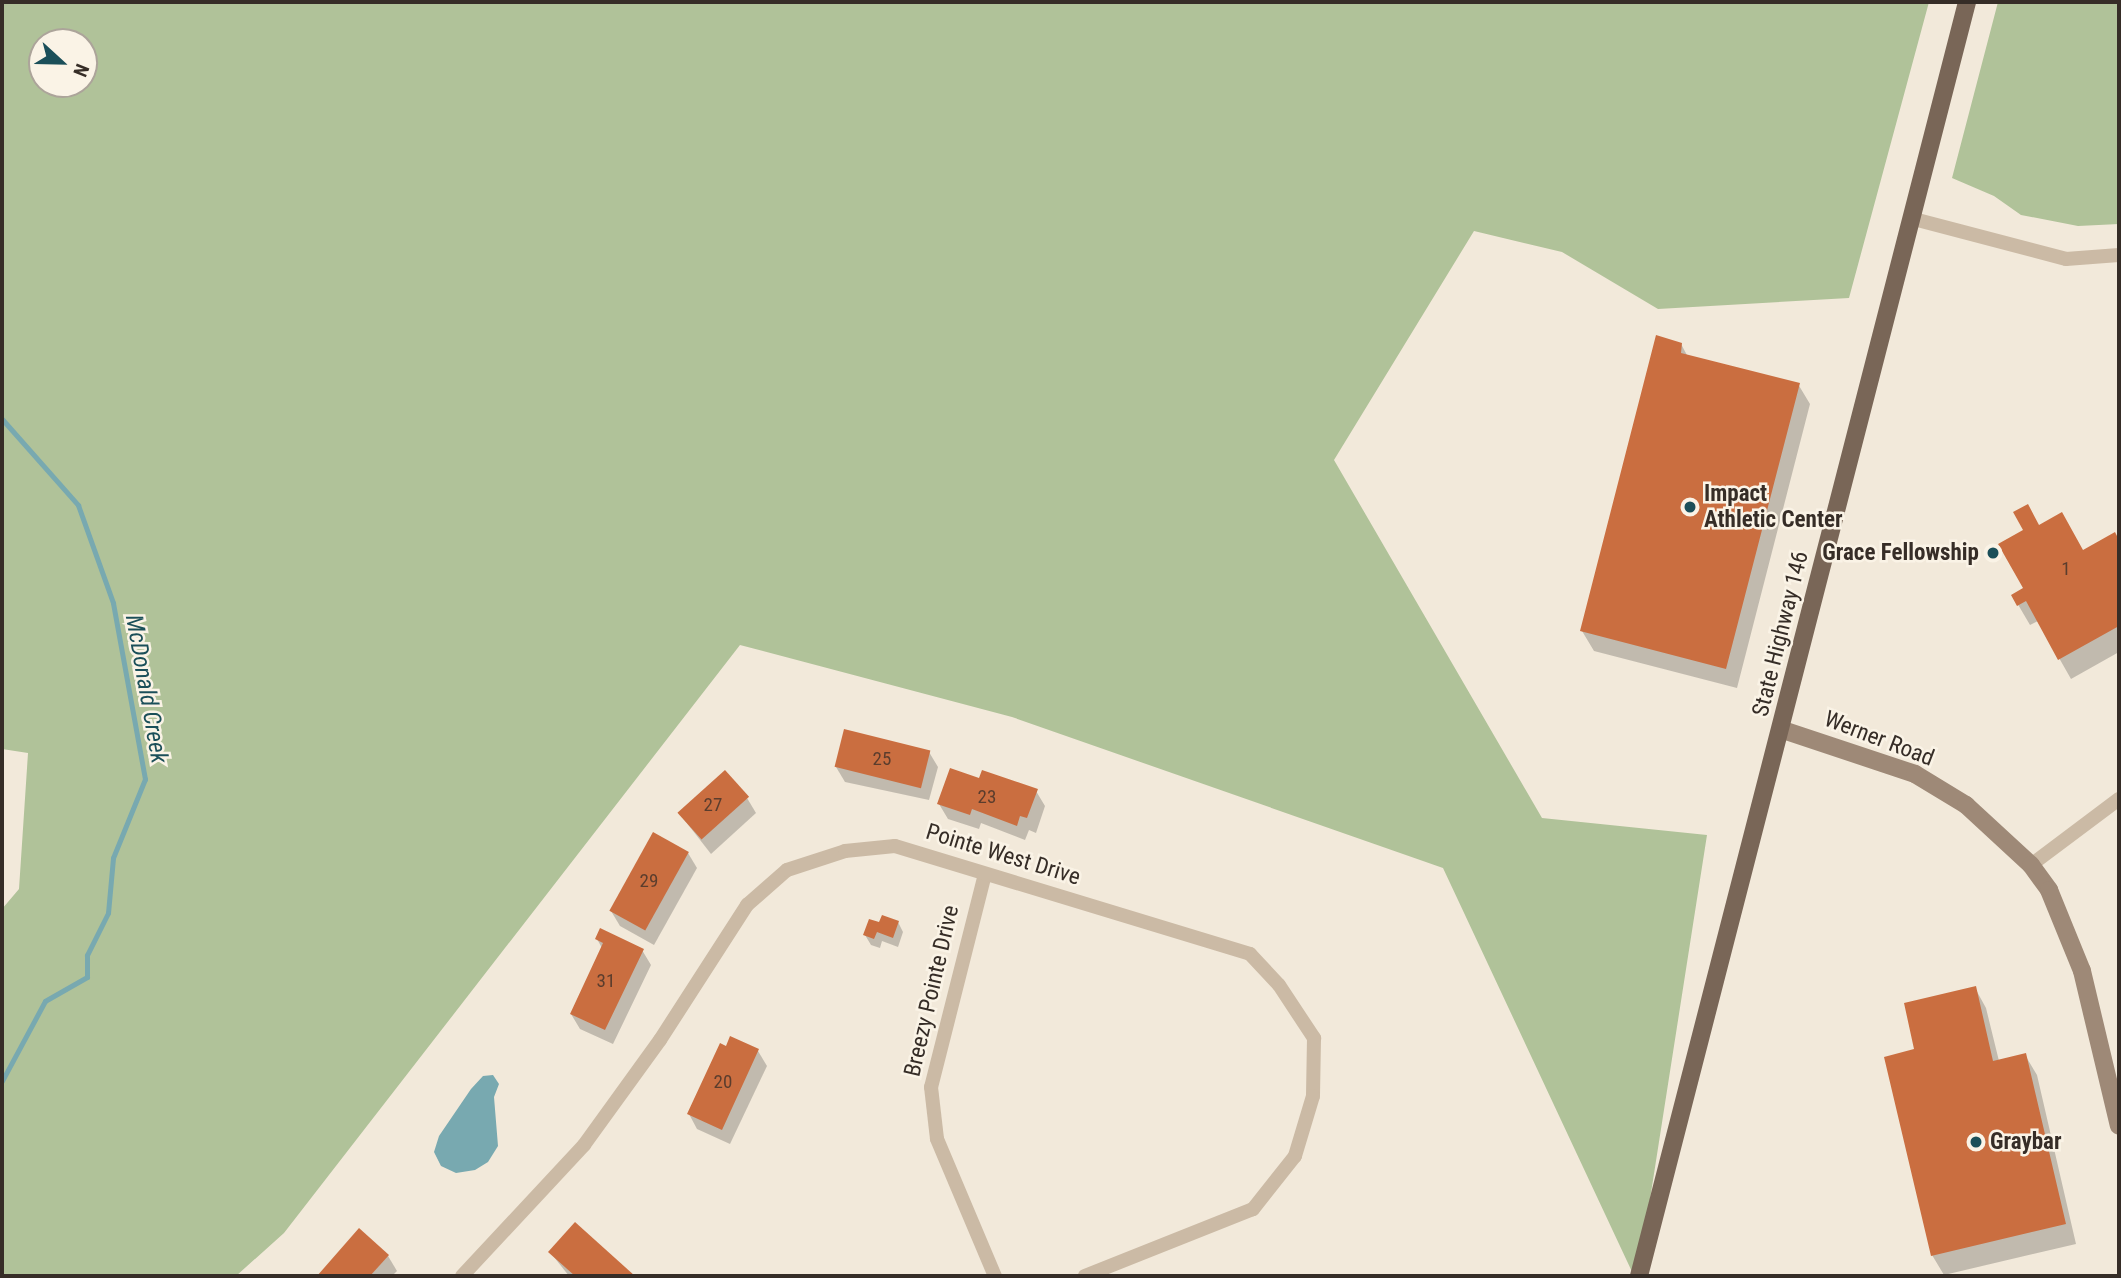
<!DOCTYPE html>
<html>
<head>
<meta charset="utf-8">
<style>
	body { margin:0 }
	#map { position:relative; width:2121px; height:1278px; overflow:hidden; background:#f2e9da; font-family:"Roboto Condensed",sans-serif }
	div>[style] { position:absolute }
	.green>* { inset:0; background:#b0c299 }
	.water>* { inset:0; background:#78a9b0 }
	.shadow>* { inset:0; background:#0003 }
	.stream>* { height:5px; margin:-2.5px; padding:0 2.5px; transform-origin:2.5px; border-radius:2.5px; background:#78a9b0 }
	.building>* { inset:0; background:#ca6e40; transform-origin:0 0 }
	.street>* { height:14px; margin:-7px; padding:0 7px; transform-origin:7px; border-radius:7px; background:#cbbaa5 }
	.secondary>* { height:18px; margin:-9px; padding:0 9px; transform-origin:9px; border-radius:9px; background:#9e8977 }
	.primary>* { height:18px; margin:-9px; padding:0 9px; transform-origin:9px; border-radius:9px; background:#796657 }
	.dots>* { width:19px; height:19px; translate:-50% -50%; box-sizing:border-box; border:4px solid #faf3e6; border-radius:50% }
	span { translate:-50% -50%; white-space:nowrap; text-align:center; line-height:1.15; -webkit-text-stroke:5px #faf3e6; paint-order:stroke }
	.number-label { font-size:19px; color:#5b3d2d }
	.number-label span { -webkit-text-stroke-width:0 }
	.poi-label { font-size:23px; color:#362d27; font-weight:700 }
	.left { translate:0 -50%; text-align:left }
	.right { translate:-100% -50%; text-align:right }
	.street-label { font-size:23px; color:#362d27 }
	.water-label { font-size:24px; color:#1b4f59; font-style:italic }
	.frame { position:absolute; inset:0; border:4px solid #362d27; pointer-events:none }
	.north { position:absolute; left:28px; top:28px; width:70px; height:70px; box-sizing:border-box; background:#faf3e6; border:2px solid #aca49a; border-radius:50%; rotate:112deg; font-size:19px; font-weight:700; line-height:28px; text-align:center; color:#362d27 }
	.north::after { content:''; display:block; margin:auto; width:24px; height:32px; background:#1b4f59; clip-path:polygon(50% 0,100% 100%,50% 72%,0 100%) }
</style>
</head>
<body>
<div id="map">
	<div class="green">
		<i style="clip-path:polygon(evenodd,2px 2px,1929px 2px,1849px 298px,1658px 309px,1562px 252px,1474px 231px,1334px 460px,1542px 818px,1707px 835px,1638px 1276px,1634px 1276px,1443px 868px,1012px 717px,740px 645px,284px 1233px,236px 1276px,2px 1276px,2px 909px,19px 889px,28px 753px,2px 749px,2px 2px,42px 42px,84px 42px,84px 84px,42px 84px,42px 42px)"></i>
		<i style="clip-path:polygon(1998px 2px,2119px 2px,2119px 224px,2078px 226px,2021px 215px,1994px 196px,1952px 178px)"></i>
	</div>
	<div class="water">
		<i style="clip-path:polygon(493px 1075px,499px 1084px,494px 1097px,498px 1146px,488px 1162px,475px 1170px,456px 1173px,441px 1166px,434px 1152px,439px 1136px,471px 1089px,483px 1076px)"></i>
	</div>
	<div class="shadow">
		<i style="clip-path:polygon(1681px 344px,1688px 357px,1798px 384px,1810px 404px,1737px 688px,1594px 651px,1582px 631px)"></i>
		<i style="clip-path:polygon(2038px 527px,2083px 552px,2114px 535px,2119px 543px,2119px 652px,2071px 679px,2038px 621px,2030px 625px,2013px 596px,2025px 589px)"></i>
		<i style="clip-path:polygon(929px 752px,938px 767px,929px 800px,845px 782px,836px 767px)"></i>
		<i style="clip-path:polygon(1036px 791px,1045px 806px,1036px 833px,1029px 830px,1025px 840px,981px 823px,979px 829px,948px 819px,939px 804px)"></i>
		<i style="clip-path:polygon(747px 798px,756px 813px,711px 854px,679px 813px)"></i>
		<i style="clip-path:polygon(688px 853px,697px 868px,654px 945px,620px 926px,611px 911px)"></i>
		<i style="clip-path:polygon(898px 922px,903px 932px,898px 947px,882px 941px,880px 948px,871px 945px,865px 935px,880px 925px)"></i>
		<i style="clip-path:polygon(597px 939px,642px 950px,651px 965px,613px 1044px,580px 1029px,571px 1014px,602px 948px)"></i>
		<i style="clip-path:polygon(1975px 988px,1986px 1008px,1999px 1061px,2025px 1055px,2037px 1075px,2076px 1244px,1944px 1275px,1932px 1255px,1917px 1051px)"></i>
		<i style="clip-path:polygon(731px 1038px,758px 1051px,767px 1066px,730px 1144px,697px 1129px,689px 1114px)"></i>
		<i style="clip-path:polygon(575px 1225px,632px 1276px,569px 1276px,550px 1252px)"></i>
		<i style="clip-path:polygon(359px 1231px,388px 1256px,397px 1271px,392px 1276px,319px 1276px)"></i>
	</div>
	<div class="stream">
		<i style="left:2px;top:419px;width:115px;rotate:48.5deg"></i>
		<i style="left:78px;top:505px;width:104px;rotate:70.3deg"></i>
		<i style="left:113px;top:603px;width:179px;rotate:79.7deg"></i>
		<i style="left:145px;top:779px;width:85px;rotate:112.1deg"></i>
		<i style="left:113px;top:858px;width:55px;rotate:95.2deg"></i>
		<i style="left:108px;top:913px;width:47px;rotate:116.6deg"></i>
		<i style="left:87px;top:955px;width:22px;rotate:90deg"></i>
		<i style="left:87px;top:977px;width:48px;rotate:150.3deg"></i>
		<i style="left:45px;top:1001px;width:91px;rotate:118.3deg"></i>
	</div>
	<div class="building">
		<i style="clip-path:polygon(1656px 335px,1682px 343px,1681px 353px,1800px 383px,1726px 669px,1580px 631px)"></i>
		<i style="clip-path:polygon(2028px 504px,2039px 525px,2062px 512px,2083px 550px,2115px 532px,2119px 540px,2119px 626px,2058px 660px,2026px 601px,2017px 606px,2011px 595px,2023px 588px,1998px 544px,2023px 530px,2013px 512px)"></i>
		<i style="left:844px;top:729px;width:89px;height:39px;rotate:14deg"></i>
		<i style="clip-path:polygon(950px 768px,979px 778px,982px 770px,1038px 789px,1027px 818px,1020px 816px,1017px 826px,972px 809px,970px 815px,937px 804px)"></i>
		<i style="left:725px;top:770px;width:36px;height:64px;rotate:48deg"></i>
		<i style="left:653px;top:832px;width:41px;height:90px;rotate:29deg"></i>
		<i style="clip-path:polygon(882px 915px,899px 921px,893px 938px,877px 932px,874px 939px,863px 935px,869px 919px,879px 922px)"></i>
		<i style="clip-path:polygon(600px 928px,644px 949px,605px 1030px,570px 1014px,603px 943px,595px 939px)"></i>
		<i style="clip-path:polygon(1976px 986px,1993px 1061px,2026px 1053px,2066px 1224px,1931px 1256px,1884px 1057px,1914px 1049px,1904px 1003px)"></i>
		<i style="clip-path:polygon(730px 1036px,759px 1049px,722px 1130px,687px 1114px,720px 1043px,726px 1046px)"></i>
		<i style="clip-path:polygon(575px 1222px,635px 1276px,575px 1276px,548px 1252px)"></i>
		<i style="clip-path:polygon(359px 1228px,389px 1255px,370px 1276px,317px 1276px)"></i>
	</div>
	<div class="street">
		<i style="left:1910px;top:218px;width:161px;rotate:14.7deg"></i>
		<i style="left:2066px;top:259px;width:53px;rotate:-4.3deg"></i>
		<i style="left:2031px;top:865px;width:110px;rotate:-36.9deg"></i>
		<i style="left:985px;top:874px;width:220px;rotate:104.2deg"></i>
		<i style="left:931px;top:1087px;width:52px;rotate:83.4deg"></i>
		<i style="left:937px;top:1139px;width:149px;rotate:67.1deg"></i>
		<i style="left:462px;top:1276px;width:179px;rotate:-47deg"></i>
		<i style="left:584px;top:1145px;width:130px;rotate:-54.1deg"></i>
		<i style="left:660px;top:1040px;width:161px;rotate:-57.2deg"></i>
		<i style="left:747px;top:905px;width:53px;rotate:-41.2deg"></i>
		<i style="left:787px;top:870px;width:61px;rotate:-18.1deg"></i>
		<i style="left:845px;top:851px;width:50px;rotate:-5.7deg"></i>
		<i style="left:895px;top:846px;width:371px;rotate:16.9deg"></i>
		<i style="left:1250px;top:954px;width:42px;rotate:46.9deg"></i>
		<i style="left:1279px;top:985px;width:64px;rotate:56.6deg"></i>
		<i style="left:1314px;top:1038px;width:58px;rotate:91deg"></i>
		<i style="left:1313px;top:1096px;width:63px;rotate:106.7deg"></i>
		<i style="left:1295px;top:1156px;width:68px;rotate:128.4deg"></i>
		<i style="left:1253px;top:1209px;width:181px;rotate:158.3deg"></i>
	</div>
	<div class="secondary">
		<i style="left:1783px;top:730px;width:139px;rotate:18.4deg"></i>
		<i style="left:1915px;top:774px;width:60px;rotate:31.3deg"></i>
		<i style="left:1966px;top:805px;width:88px;rotate:42.7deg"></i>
		<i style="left:2031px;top:865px;width:31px;rotate:54deg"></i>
		<i style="left:2049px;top:890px;width:87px;rotate:67.8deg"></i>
		<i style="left:2082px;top:971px;width:159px;rotate:76.6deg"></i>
	</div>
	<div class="primary">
		<i style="left:1639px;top:1276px;width:1316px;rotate:-75.56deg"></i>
	</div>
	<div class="dots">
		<i style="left:1690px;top:507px;background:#1b4f59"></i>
		<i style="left:1993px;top:553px;background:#1b4f59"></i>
		<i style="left:1976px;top:1142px;background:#1b4f59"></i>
	</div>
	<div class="number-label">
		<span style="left:2066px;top:569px">1</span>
		<span style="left:882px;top:759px">25</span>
		<span style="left:987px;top:797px">23</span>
		<span style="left:713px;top:805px">27</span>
		<span style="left:649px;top:881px">29</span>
		<span style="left:606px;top:981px">31</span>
		<span style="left:723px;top:1082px">20</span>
	</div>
	<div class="poi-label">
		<span class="left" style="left:1704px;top:507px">Impact<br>Athletic Center</span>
		<span class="right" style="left:1979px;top:553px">Grace Fellowship</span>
		<span class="left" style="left:1990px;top:1142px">Graybar</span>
	</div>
	<div class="street-label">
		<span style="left:1781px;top:634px;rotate:-76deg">State Highway 146</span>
		<span style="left:1879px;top:739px;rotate:21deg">Werner Road</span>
		<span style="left:1003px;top:855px;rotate:17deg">Pointe West Drive</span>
		<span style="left:932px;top:991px;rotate:-77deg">Breezy Pointe Drive</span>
	</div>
	<div class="water-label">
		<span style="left:146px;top:689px;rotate:80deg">McDonald Creek</span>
	</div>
	<div class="frame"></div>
	<div class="north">N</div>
</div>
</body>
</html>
